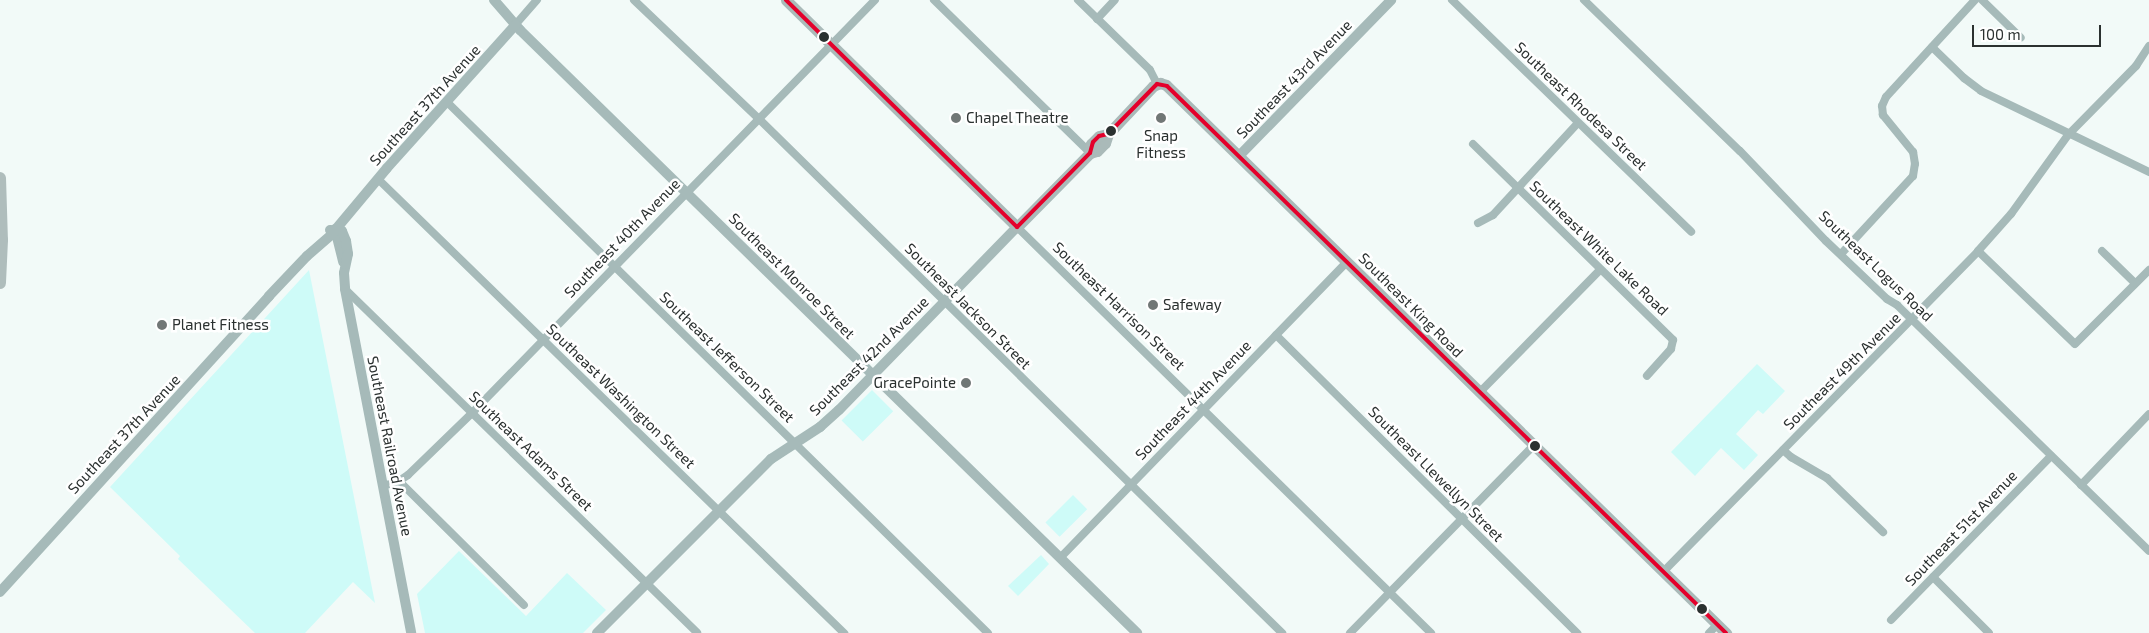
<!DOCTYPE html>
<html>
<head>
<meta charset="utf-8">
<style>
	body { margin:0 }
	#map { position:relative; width:2149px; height:633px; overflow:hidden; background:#f2faf8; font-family:"Exo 2",sans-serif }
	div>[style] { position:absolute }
	.green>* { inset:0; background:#cefbf8; transform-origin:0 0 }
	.minor>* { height:8px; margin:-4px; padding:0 4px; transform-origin:4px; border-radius:4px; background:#a6bab9 }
	.tertiary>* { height:10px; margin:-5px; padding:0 5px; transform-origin:5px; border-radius:5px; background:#a6bab9 }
	.secondary>* { height:11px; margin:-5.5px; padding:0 5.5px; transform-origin:5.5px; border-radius:5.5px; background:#aabab9 }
	.trunk>* { height:12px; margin:-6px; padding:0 6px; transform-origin:6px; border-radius:6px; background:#afbdbc }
	.bus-1>* { height:4px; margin:-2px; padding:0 2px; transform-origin:2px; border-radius:2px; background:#e4002b }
	.dots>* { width:14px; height:14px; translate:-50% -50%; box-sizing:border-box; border:2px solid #fff; border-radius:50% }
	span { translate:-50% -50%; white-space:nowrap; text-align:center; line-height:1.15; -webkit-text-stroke:5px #fff; paint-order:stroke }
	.street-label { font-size:15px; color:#2b3130 }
	.poi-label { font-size:15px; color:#2b3130 }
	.left { translate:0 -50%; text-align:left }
	.right { translate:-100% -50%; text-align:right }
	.scale { position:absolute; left:1972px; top:25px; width:129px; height:22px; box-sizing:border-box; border:2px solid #2b3130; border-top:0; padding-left:6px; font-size:15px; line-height:18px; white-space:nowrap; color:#2b3130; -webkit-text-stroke:4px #fff; paint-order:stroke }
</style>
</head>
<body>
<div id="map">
	<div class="green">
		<i style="clip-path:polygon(309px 270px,375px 603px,353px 582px,305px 633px,255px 633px,178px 559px,180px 556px,110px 487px)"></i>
		<i style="clip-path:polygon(1757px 364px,1785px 391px,1763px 414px,1758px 410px,1736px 434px,1758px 455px,1744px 470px,1721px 448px,1695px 476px,1671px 452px)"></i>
		<i style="left:872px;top:390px;width:30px;height:43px;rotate:45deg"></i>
		<i style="left:1073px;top:495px;width:20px;height:39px;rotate:45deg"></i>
		<i style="clip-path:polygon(459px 551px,526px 616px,567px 573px,606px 610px,583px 633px,425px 633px,417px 594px)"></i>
		<i style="clip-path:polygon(1041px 555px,1049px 564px,1018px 596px,1008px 586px)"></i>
	</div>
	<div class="minor">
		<i style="left:634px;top:0;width:171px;rotate:43.6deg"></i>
		<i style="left:758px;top:118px;width:735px;rotate:44.5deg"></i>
		<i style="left:934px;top:0;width:219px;rotate:44.4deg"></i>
		<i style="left:1078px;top:0;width:100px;rotate:44.2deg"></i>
		<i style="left:1150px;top:70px;width:16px;rotate:63deg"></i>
		<i style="left:1452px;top:0;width:333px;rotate:44.1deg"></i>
		<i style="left:1584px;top:0;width:217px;rotate:44.1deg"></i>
		<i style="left:1740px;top:151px;width:124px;rotate:46.3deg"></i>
		<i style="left:1826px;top:241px;width:84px;rotate:43.6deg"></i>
		<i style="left:1887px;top:299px;width:12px;rotate:31deg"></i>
		<i style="left:1897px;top:305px;width:352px;rotate:44.3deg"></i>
		<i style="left:1982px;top:0;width:54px;rotate:44.3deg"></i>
		<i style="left:1097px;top:19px;width:26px;rotate:-47deg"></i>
		<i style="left:516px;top:24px;width:32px;rotate:-49deg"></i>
		<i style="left:1932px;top:47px;width:45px;rotate:44.1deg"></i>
		<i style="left:1964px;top:78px;width:21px;rotate:37deg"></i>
		<i style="left:1981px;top:91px;width:187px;rotate:25.7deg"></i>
		<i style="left:447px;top:102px;width:758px;rotate:44.47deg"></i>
		<i style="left:1473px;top:144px;width:280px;rotate:44.4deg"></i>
		<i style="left:1673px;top:340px;width:9px;rotate:103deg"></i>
		<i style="left:1671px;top:349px;width:36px;rotate:132deg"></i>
		<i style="left:378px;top:179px;width:651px;rotate:44.25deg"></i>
		<i style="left:1478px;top:223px;width:17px;rotate:-28deg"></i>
		<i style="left:1493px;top:215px;width:125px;rotate:-47.3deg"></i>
		<i style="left:1017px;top:227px;width:580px;rotate:44.44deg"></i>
		<i style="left:1978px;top:251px;width:134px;rotate:43.8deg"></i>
		<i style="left:2075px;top:344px;width:105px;rotate:-45deg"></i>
		<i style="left:2102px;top:251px;width:46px;rotate:44.1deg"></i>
		<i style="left:1841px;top:254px;width:106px;rotate:-47.3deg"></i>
		<i style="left:1913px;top:176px;width:12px;rotate:-81deg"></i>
		<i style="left:1915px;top:164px;width:12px;rotate:-99deg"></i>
		<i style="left:1913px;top:152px;width:48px;rotate:-129deg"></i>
		<i style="left:1883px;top:115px;width:9px;rotate:-96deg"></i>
		<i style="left:1882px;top:106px;width:10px;rotate:-66deg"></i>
		<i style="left:1886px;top:97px;width:132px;rotate:-47.5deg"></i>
		<i style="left:345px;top:289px;width:492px;rotate:44.3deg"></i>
		<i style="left:1276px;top:335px;width:424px;rotate:44.7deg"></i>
		<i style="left:1479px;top:393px;width:173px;rotate:-45.5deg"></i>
		<i style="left:1783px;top:450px;width:11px;rotate:41deg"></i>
		<i style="left:1791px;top:457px;width:42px;rotate:30.3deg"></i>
		<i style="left:1827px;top:478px;width:78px;rotate:44deg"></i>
		<i style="left:399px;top:481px;width:176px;rotate:44.8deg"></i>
		<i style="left:2081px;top:485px;width:98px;rotate:-46.2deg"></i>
		<i style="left:383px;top:486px;width:17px;rotate:-17deg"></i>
		<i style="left:399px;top:481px;width:11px;rotate:-34deg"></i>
		<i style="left:408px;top:475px;width:89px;rotate:-44.1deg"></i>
		<i style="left:472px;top:413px;width:577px;rotate:-45.7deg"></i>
		<i style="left:1060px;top:558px;width:412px;rotate:-45.9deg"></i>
		<i style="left:1663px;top:572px;width:450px;rotate:-45.5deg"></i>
		<i style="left:1978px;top:251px;width:50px;rotate:-48.3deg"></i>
		<i style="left:2011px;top:214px;width:97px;rotate:-54.2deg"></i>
		<i style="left:2068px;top:135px;width:97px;rotate:-45.4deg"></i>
		<i style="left:2136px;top:66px;width:24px;rotate:-57deg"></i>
		<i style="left:1933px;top:577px;width:79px;rotate:45deg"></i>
		<i style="left:1891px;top:620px;width:229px;rotate:-45.7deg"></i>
		<i style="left:1350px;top:633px;width:263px;rotate:-45.6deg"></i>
		<i style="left:1709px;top:633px;width:11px;rotate:-45deg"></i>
	</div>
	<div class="tertiary">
		<i style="left:494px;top:0;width:40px;rotate:49deg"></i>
		<i style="left:520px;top:30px;width:863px;rotate:44.34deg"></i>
		<i style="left:1239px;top:156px;width:218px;rotate:-45.7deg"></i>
		<i style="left:335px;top:229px;width:34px;rotate:76deg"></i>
		<i style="left:330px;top:230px;width:12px;rotate:5deg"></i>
		<i style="left:342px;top:231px;width:11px;rotate:68deg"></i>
		<i style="left:346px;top:241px;width:13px;rotate:81deg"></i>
		<i style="left:348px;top:254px;width:19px;rotate:102deg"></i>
		<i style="left:344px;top:273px;width:16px;rotate:86deg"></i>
		<i style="left:345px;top:289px;width:350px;rotate:79.1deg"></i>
		<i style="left:0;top:592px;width:400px;rotate:-47.7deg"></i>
		<i style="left:269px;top:296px;width:55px;rotate:-46.5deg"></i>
		<i style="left:307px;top:256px;width:32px;rotate:-41deg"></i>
		<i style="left:331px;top:235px;width:87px;rotate:-50.1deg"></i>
		<i style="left:387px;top:168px;width:193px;rotate:-48.1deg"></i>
		<i style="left:597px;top:633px;width:246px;rotate:-45deg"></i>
		<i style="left:771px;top:459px;width:59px;rotate:-33.1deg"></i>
		<i style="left:820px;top:427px;width:25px;rotate:-42deg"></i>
		<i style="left:839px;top:410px;width:255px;rotate:-45.8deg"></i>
	</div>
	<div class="secondary">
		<i style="left:786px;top:0;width:324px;rotate:44.5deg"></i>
		<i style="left:1017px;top:227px;width:104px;rotate:-45.4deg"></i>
		<i style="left:1090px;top:153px;width:7px;rotate:-16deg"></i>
		<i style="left:1097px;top:151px;width:11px;rotate:-45deg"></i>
		<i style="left:1105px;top:143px;width:9px;rotate:-72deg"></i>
		<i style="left:1090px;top:153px;width:9px;rotate:-84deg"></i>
		<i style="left:1091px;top:144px;width:11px;rotate:-45deg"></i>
		<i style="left:1099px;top:136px;width:9px;rotate:-13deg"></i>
		<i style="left:1108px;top:134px;width:66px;rotate:-46.8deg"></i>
		<i style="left:1153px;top:86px;width:8px;rotate:-23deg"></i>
		<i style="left:1160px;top:83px;width:6px;rotate:18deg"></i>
		<i style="left:1166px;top:85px;width:784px;rotate:44.38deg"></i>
	</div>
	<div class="trunk">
		<i style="left:0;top:178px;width:62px;rotate:88.2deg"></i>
		<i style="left:2px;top:240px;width:43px;rotate:92.7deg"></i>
	</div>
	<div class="bus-1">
		<i style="left:786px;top:0;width:324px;rotate:44.5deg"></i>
		<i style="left:1157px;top:84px;width:10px;rotate:11deg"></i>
		<i style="left:1167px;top:86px;width:782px;rotate:44.38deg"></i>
		<i style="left:1017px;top:227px;width:104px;rotate:-45.4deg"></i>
		<i style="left:1090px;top:153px;width:11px;rotate:-75deg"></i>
		<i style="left:1093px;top:142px;width:8px;rotate:-45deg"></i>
		<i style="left:1099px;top:136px;width:9px;rotate:-13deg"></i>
		<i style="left:1108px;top:134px;width:70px;rotate:-45.6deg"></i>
	</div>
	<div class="dots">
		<i style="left:824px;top:37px;background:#2b3130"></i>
		<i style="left:956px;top:118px;background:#717776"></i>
		<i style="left:1161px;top:118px;background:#717776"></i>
		<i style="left:1111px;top:131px;background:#2b3130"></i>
		<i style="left:1153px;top:305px;background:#717776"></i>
		<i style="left:162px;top:325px;background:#717776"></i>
		<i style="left:966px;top:383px;background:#717776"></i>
		<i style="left:1535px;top:446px;background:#2b3130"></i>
		<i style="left:1702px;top:609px;background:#2b3130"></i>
	</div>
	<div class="street-label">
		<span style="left:1294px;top:79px;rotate:-46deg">Southeast 43rd Avenue</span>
		<span style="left:425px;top:105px;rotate:-48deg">Southeast 37th Avenue</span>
		<span style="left:1581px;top:106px;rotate:44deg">Southeast Rhodesa Street</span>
		<span style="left:622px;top:238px;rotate:-46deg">Southeast 40th Avenue</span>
		<span style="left:1599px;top:248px;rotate:44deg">Southeast White Lake Road</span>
		<span style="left:1876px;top:266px;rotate:44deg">Southeast Logus Road</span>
		<span style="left:792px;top:276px;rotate:45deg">Southeast Monroe Street</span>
		<span style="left:1411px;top:305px;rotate:45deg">Southeast King Road</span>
		<span style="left:968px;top:306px;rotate:45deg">Southeast Jackson Street</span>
		<span style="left:1119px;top:306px;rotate:44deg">Southeast Harrison Street</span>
		<span style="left:869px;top:356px;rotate:-45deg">Southeast 42nd Avenue</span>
		<span style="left:727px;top:357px;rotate:44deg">Southeast Jefferson Street</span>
		<span style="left:1842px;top:371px;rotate:-45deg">Southeast 49th Avenue</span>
		<span style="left:621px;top:396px;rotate:44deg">Southeast Washington Street</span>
		<span style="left:1193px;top:400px;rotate:-46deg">Southeast 44th Avenue</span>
		<span style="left:124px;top:434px;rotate:-47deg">Southeast 37th Avenue</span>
		<span style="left:390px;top:446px;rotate:79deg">Southeast Railroad Avenue</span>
		<span style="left:531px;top:451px;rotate:44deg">Southeast Adams Street</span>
		<span style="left:1436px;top:474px;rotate:45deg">Southeast Llewellyn Street</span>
		<span style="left:1961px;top:528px;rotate:-46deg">Southeast 51st Avenue</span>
	</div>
	<div class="poi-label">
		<span class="left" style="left:966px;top:118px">Chapel Theatre</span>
		<span style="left:1161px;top:144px">Snap<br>Fitness</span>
		<span class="left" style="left:1163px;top:305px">Safeway</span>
		<span class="left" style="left:172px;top:325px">Planet Fitness</span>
		<span class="right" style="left:956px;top:383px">GracePointe</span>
	</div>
	<div class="scale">100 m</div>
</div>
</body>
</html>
